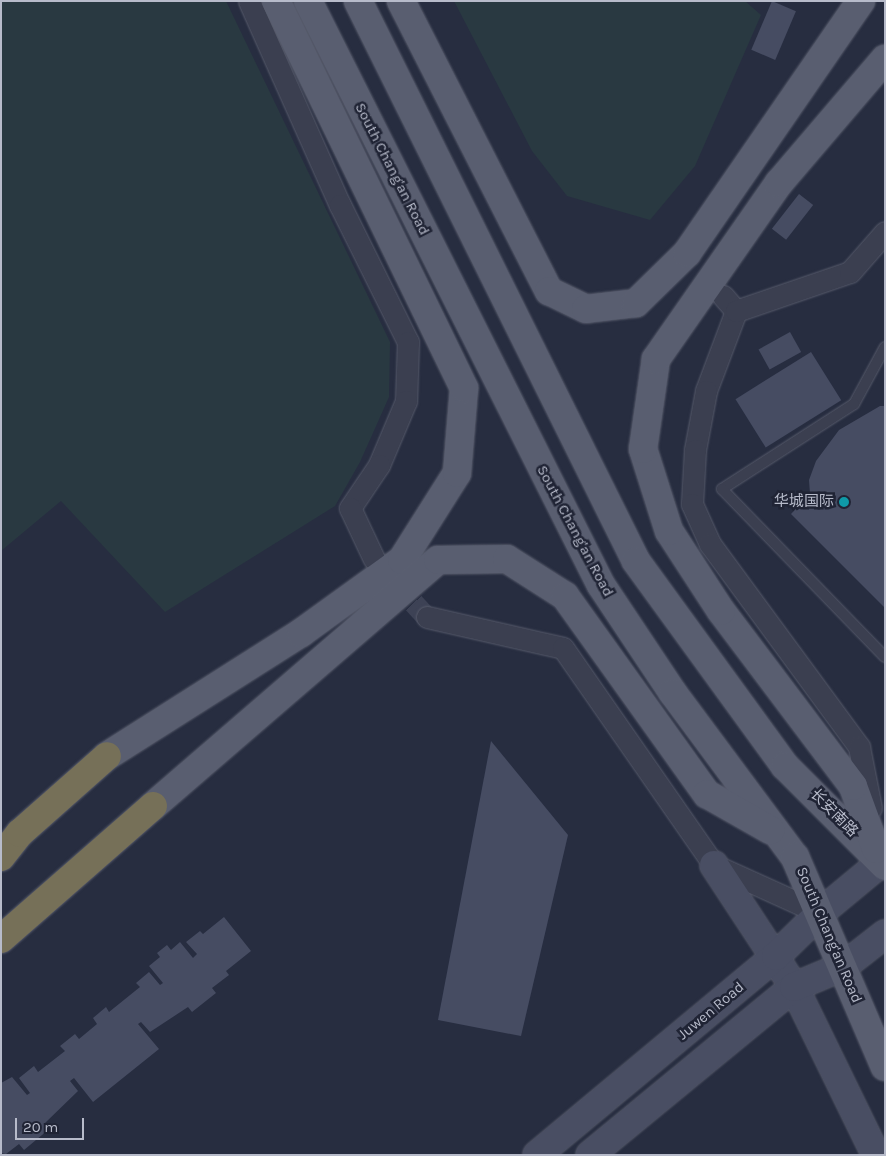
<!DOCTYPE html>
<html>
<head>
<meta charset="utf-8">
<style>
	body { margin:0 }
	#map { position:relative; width:886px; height:1156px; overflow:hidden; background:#272d40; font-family:Karla,"Noto Sans SC",sans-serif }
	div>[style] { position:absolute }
	.green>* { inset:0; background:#293941 }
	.building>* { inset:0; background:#464c62; transform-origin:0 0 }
	.street-tunnel>* { height:21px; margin-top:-10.5px; transform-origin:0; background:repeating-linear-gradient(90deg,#3d4255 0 21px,transparent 0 32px) }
	.roads { filter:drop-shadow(0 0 1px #565a6a) drop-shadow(0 0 1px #565a6a) }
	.lane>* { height:10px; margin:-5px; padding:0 5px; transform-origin:5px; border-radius:5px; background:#3b3f50 }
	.street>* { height:21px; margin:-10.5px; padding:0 10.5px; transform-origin:10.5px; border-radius:10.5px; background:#3b3f50 }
	.secondary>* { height:28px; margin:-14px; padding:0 14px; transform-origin:14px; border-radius:14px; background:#494e63 }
	.primary>* { height:28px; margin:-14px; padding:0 14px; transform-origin:14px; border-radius:14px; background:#595e70 }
	.highway>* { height:28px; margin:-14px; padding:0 14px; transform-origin:14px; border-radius:14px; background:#767058 }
	.dots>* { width:14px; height:14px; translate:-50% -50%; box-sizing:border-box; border:2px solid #202435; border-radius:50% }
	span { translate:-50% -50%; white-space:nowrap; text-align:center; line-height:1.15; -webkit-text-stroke:5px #202435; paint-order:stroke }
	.street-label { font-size:15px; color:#b7bbca }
	.poi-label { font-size:15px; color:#b7bbca }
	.right { translate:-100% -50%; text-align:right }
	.frame { position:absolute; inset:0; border:2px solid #b7bbca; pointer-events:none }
	.scale { position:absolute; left:15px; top:1118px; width:69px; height:22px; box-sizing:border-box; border:2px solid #b7bbca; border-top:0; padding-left:6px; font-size:15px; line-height:18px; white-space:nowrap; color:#b7bbca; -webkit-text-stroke:4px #202435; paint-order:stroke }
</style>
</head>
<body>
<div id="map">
	<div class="green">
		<i style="clip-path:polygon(1px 1px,226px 1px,390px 342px,389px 397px,360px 462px,335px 506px,165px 612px,61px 501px,1px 551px)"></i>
		<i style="clip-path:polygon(454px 1px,745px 1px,761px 15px,695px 166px,650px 220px,567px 196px,532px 151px)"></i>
	</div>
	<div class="building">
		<i style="left:772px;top:1px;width:26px;height:53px;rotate:23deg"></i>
		<i style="left:799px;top:194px;width:18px;height:44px;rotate:38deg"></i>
		<i style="left:790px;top:332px;width:23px;height:36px;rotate:61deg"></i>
		<i style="left:811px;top:352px;width:57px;height:89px;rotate:58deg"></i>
		<i style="clip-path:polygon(880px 406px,885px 406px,885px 608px,791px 514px,810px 494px,809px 480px,816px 461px,839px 430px)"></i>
		<i style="clip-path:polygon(491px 741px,568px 835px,521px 1036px,438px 1020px)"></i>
		<i style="clip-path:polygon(224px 917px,251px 951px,226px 971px,229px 975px,212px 988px,216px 993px,192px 1012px,188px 1007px,150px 1032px,141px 1022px,138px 1024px,159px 1049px,93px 1102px,74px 1078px,70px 1081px,78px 1091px,44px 1124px,48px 1130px,24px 1150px,19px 1144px,6px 1154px,1px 1153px,1px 1083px,12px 1077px,27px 1095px,30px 1093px,19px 1078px,34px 1066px,38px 1072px,65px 1051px,60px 1046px,75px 1034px,79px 1039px,97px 1024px,93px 1018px,106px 1007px,109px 1012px,140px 987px,136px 983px,149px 972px,160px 985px,163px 983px,149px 966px,160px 957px,157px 953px,167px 945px,171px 950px,180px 942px,193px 958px,197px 954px,186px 942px,200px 931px,203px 934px)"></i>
	</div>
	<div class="street-tunnel">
		<i style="left:392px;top:579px;width:52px;rotate:47.4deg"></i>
	</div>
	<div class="roads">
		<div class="lane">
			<i style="left:885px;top:347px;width:65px;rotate:118.5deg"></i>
			<i style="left:854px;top:404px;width:157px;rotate:147.2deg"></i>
			<i style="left:722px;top:489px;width:234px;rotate:45.9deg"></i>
		</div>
		<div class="street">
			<i style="left:249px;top:1px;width:223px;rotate:66deg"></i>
			<i style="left:340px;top:205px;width:153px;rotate:63.6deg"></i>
			<i style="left:408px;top:342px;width:59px;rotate:91.9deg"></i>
			<i style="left:406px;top:401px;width:69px;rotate:112.9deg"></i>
			<i style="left:379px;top:465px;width:52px;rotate:124deg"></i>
			<i style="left:350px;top:508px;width:56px;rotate:64.8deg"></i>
			<i style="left:723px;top:296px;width:20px;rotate:49deg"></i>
			<i style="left:736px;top:311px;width:85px;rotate:110.6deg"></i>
			<i style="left:706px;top:391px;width:60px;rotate:100.6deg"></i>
			<i style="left:695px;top:450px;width:54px;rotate:93.2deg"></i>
			<i style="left:692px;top:504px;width:44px;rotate:65.8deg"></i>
			<i style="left:710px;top:544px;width:252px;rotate:53.7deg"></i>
			<i style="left:859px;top:747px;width:62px;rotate:78.9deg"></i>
			<i style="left:736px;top:311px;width:120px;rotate:-18.9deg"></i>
			<i style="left:850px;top:272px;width:53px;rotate:-48.8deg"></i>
			<i style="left:427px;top:617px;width:139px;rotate:12.8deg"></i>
			<i style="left:563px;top:648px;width:264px;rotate:55.2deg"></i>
			<i style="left:714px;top:865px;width:116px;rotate:24.4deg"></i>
		</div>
		<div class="secondary">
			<i style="left:714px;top:865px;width:146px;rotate:56.7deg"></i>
			<i style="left:794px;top:987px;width:187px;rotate:64deg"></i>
			<i style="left:537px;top:1155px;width:311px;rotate:-39.8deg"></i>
			<i style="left:776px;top:956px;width:62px;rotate:-44.3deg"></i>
			<i style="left:820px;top:913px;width:85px;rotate:-39.7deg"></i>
			<i style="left:590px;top:1155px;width:264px;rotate:-39.5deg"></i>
			<i style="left:794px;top:987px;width:54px;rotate:-22.8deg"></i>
			<i style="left:844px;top:966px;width:52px;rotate:-38deg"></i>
		</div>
		<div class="primary">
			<i style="left:308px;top:1px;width:653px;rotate:63.36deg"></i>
			<i style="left:601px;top:585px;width:130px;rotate:56.3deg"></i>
			<i style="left:673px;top:693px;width:204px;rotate:53.4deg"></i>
			<i style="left:795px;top:857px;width:228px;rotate:66.8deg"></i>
			<i style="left:358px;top:1px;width:625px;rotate:63.6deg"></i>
			<i style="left:636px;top:561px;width:253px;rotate:54deg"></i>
			<i style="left:785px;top:766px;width:141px;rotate:45deg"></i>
			<i style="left:401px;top:1px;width:326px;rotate:63deg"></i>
			<i style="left:549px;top:291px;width:41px;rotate:25.9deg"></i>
			<i style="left:586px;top:309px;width:50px;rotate:-6.8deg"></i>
			<i style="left:636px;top:303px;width:71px;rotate:-44.4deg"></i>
			<i style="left:687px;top:253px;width:306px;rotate:-55.4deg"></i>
			<i style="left:107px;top:756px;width:230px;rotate:-32.4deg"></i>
			<i style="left:301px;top:633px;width:125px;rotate:-35.9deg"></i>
			<i style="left:402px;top:560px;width:103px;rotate:-57.7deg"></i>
			<i style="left:457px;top:473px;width:85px;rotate:-85.3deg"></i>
			<i style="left:464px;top:388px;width:430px;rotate:-115.9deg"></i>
			<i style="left:153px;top:806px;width:376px;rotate:-40.8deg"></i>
			<i style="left:438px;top:560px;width:69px;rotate:-0.8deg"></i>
			<i style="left:507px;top:559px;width:69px;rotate:32.5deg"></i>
			<i style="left:565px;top:596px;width:244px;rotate:54.4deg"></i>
			<i style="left:707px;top:794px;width:73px;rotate:29.7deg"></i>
			<i style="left:876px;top:849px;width:67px;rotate:-110.1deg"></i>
			<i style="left:853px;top:786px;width:219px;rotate:-127deg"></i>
			<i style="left:721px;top:611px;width:95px;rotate:-123deg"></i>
			<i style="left:669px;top:531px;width:86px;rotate:-107.6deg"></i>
			<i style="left:643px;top:449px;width:91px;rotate:-81.8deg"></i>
			<i style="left:656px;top:359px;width:215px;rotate:-55.1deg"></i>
			<i style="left:779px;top:183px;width:163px;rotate:-49.5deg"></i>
		</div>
		<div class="highway">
			<i style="left:1px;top:857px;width:31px;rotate:-52deg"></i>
			<i style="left:20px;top:833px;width:116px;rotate:-41.5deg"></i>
			<i style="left:1px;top:939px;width:202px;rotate:-41.2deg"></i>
		</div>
	</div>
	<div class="dots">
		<i style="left:844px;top:502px;background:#0f9aa8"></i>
	</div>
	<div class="street-label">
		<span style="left:392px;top:169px;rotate:63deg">South Chang'an Road</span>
		<span style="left:575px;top:531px;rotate:62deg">South Chang'an Road</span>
		<span style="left:834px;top:813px;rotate:45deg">长安南路</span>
		<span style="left:829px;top:935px;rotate:67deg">South Chang'an Road</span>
		<span style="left:711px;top:1011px;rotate:-40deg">Juwen Road</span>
	</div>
	<div class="poi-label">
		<span class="right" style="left:834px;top:502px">华城国际</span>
	</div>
	<div class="frame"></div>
	<div class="scale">20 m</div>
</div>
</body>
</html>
